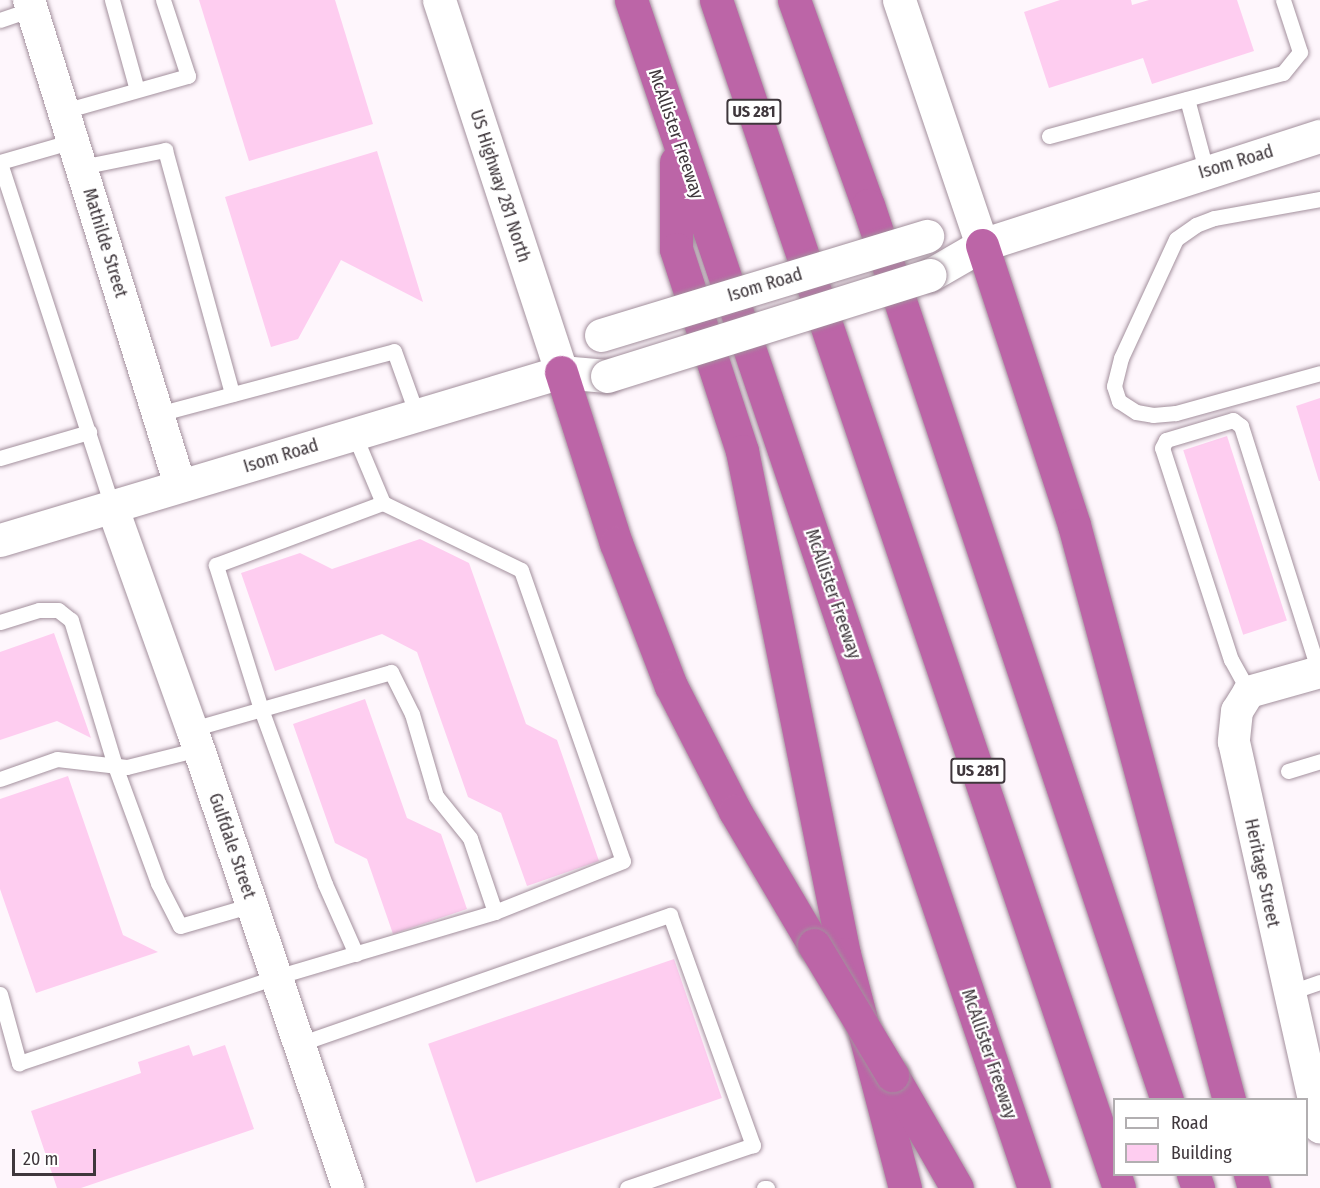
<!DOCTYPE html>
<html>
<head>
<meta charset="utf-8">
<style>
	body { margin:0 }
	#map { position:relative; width:1320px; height:1188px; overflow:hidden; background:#fef6fc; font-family:"Fira Sans Condensed",sans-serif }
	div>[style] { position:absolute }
	.building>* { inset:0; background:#fecdf0; transform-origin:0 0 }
	.roads { filter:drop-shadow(0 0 2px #a3909d) drop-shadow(0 0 2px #a3909d) }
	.lane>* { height:15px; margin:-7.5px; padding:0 7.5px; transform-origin:7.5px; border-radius:7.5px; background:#fff }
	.street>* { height:32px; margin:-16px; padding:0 16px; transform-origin:16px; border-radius:16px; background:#fff }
	.secondary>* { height:33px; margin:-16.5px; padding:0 16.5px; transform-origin:16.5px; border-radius:16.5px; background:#fff }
	.highway>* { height:33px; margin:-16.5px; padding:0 16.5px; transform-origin:16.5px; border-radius:16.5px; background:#bc65a7 }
	.bridges { filter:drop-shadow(0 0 2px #a3909d) drop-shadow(0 0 2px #a3909d) }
	.secondary-bridge>* { height:33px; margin:-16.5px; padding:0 16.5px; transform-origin:16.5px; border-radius:16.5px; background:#fff }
	.highway-bridge>* { height:33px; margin:-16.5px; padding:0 16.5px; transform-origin:16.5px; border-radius:16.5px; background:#bc65a7 }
	span { translate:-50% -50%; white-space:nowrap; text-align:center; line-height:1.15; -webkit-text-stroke:4.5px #fff; paint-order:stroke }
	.shield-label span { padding:2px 4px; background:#fff; border:2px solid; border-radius:4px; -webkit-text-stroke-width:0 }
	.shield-label { font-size:16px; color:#3f373c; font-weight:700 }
	.street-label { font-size:18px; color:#3f373c }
	.legend { position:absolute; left:1113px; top:1098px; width:195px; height:78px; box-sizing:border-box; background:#fff; border:2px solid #b2afb1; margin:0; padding:8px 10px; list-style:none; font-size:18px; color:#3f373c }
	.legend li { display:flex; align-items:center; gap:12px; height:30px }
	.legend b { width:30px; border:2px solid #b2afb1 }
	.scale { position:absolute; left:12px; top:1149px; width:84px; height:27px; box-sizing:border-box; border:3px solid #3f373c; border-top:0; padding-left:8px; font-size:18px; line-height:21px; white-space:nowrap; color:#3f373c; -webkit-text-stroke:4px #fff; paint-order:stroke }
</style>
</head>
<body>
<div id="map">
	<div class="building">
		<i style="clip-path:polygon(199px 0,335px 0,373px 124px,249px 161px)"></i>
		<i style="clip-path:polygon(1060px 0,1131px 0,1132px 5px,1149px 0,1237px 0,1254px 51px,1152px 84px,1143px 58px,1049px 88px,1024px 12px)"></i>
		<i style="clip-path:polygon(377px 151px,423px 302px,341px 260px,298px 339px,271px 347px,225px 197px)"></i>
		<i style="clip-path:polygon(1320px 398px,1320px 481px,1319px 481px,1296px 406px)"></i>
		<i style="left:1227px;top:436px;width:194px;height:46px;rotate:72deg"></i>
		<i style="clip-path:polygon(420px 539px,469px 563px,526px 724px,557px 740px,599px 861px,527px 886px,501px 813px,468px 797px,417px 652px,382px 634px,275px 671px,241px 573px,300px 553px,332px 569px)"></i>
		<i style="clip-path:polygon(54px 633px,91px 738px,57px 721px,0 740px,0 652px)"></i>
		<i style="clip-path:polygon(365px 699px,407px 818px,441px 834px,467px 909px,393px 934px,367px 859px,335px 843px,293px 724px)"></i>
		<i style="clip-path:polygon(68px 776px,123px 935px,158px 952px,36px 993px,0 889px,0 799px)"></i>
		<i style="left:674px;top:959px;width:147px;height:260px;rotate:71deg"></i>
		<i style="clip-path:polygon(189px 1045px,193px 1056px,225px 1045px,254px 1129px,81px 1188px,57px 1188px,31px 1111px,141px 1073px,138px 1062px)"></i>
	</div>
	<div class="roads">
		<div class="lane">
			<i style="left:112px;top:0;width:93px;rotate:74.5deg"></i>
			<i style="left:0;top:20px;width:34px;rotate:-19deg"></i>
			<i style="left:1187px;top:99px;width:73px;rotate:75deg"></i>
			<i style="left:64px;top:111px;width:129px;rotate:-15.8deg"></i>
			<i style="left:188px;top:76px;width:80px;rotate:-108.2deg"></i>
			<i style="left:1049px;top:136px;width:242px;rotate:-15.1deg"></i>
			<i style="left:1283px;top:73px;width:27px;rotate:-51deg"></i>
			<i style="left:1300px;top:52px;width:55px;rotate:-108.1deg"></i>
			<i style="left:0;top:162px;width:76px;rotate:-16deg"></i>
			<i style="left:0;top:163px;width:361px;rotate:71.9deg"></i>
			<i style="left:81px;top:167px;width:86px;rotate:-11.4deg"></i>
			<i style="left:165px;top:150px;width:253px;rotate:74.6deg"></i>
			<i style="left:1320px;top:199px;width:108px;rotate:169.8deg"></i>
			<i style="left:1214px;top:218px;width:19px;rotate:159deg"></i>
			<i style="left:1196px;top:225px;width:24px;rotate:145deg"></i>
			<i style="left:1176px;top:239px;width:131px;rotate:114.8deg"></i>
			<i style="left:1121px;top:358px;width:29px;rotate:104deg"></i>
			<i style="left:1114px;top:386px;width:16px;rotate:72deg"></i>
			<i style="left:1119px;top:401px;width:20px;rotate:33deg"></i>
			<i style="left:1136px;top:412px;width:17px;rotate:10deg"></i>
			<i style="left:1153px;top:415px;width:23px;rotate:-5deg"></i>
			<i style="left:1176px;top:413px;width:149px;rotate:-15.5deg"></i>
			<i style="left:158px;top:414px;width:244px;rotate:-14.9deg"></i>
			<i style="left:394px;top:351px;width:68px;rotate:70.2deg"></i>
			<i style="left:354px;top:434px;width:75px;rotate:67.2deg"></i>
			<i style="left:383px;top:503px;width:153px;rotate:25.9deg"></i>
			<i style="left:521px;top:570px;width:308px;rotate:70.7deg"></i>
			<i style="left:623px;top:861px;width:138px;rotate:158.3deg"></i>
			<i style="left:0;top:458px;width:93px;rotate:-16.3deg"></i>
			<i style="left:0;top:622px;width:41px;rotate:-17.1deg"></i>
			<i style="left:39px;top:610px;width:19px"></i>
			<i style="left:58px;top:610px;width:16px;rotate:38deg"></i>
			<i style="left:71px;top:620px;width:152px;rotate:73.2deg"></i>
			<i style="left:115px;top:766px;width:125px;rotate:69.8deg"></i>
			<i style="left:158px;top:883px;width:48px;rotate:62.9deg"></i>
			<i style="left:180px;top:926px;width:75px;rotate:-16.3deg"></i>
			<i style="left:1249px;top:692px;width:37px;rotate:-119deg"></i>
			<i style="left:1231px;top:660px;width:223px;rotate:-108deg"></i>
			<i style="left:1162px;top:448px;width:9px;rotate:-63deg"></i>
			<i style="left:1166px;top:440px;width:70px;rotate:-16.6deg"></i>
			<i style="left:1233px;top:420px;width:10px;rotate:37deg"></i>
			<i style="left:1241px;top:426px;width:258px;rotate:72.4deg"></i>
			<i style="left:1288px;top:771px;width:34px;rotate:-17deg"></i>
			<i style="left:0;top:779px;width:60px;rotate:-19.3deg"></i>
			<i style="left:57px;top:759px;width:70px;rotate:6.5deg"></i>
			<i style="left:127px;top:767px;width:74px;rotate:-14deg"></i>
			<i style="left:356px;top:954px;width:77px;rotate:-113.9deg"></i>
			<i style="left:325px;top:884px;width:186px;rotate:-110.1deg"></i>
			<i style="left:261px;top:709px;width:151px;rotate:-107.4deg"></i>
			<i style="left:216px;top:565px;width:178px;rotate:-20.4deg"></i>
			<i style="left:1288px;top:993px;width:34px;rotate:-19deg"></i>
			<i style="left:0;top:994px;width:72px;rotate:74.6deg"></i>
			<i style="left:19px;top:1063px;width:271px;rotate:-18.5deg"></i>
			<i style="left:276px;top:977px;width:228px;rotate:-16.5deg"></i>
			<i style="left:495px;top:912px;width:78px;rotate:-108.7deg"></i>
			<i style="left:470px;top:838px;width:54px;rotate:-129deg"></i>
			<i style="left:436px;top:796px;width:85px;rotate:-106.3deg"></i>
			<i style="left:412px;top:714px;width:47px;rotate:-116.6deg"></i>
			<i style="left:391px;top:672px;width:207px;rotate:164deg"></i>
			<i style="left:299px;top:1044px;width:393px;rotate:-19.2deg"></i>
			<i style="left:670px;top:915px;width:245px;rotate:70.2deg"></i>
			<i style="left:753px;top:1145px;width:133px;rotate:161.2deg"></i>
			<i style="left:764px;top:1188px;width:3px"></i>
		</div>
		<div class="street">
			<i style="left:29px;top:0;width:508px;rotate:72.71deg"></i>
			<i style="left:112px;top:506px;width:237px;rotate:70.3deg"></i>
			<i style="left:192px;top:729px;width:485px;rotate:71.2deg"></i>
			<i style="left:1320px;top:672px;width:74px;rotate:164.3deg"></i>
			<i style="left:1249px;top:692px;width:22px;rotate:122deg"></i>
			<i style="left:1237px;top:711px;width:31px;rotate:96deg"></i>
			<i style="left:1234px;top:742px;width:395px;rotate:77.4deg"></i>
		</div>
		<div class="secondary">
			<i style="left:439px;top:0;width:391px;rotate:71.8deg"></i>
			<i style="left:899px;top:0;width:259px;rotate:71.3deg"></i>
			<i style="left:930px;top:275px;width:60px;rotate:-30deg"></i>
			<i style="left:982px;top:245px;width:355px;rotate:-17.9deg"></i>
			<i style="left:0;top:540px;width:586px;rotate:-16.67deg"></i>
			<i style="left:561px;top:372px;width:46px;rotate:5deg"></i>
		</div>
		<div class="highway">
			<i style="left:631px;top:0;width:1254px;rotate:71.26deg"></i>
			<i style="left:716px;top:0;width:1254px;rotate:71.26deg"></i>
			<i style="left:794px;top:0;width:218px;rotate:70.2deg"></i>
			<i style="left:868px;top:205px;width:944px;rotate:71.53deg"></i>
			<i style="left:676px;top:162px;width:87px;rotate:90deg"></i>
			<i style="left:676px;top:249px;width:213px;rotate:71.9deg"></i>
			<i style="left:742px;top:451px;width:513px;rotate:78.54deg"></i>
			<i style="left:844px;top:954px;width:242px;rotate:75.4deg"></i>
			<i style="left:982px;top:245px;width:295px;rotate:71.8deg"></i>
			<i style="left:1074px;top:525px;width:596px;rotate:74.91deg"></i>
			<i style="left:561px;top:372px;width:180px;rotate:72.2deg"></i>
			<i style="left:616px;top:543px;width:153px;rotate:69deg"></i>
			<i style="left:671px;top:686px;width:140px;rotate:62.9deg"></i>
			<i style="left:735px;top:811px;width:156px;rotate:59.5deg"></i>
			<i style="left:892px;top:1075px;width:130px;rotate:60.1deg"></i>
			<i style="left:1193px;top:1174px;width:15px;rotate:70deg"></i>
			<i style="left:1250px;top:1174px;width:15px;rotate:74deg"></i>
		</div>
	</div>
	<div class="bridges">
		<div class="secondary-bridge">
			<i style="left:601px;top:335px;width:341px;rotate:-16.9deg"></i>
			<i style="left:607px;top:376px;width:338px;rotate:-17.4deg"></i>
		</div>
		<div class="highway-bridge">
			<i style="left:814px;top:945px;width:152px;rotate:59deg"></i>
		</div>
	</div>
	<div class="shield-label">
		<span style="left:754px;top:112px">US 281</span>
		<span style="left:978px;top:771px">US 281</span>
	</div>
	<div class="street-label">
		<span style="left:676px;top:134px;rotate:71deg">McAllister Freeway</span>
		<span style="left:1236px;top:162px;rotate:-17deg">Isom Road</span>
		<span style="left:500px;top:186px;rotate:72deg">US Highway 281 North</span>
		<span style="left:105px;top:243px;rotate:73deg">Mathilde Street</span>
		<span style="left:765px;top:285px;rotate:-17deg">Isom Road</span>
		<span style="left:281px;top:456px;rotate:-17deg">Isom Road</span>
		<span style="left:833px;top:594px;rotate:71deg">McAllister Freeway</span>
		<span style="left:232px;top:846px;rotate:71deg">Gulfdale Street</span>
		<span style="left:1262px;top:873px;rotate:78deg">Heritage Street</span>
		<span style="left:989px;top:1054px;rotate:71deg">McAllister Freeway</span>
	</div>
	<ul class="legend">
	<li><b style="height:8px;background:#fff"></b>Road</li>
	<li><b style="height:16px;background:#fecdf0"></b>Building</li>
	</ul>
	<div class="scale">20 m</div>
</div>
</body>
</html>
